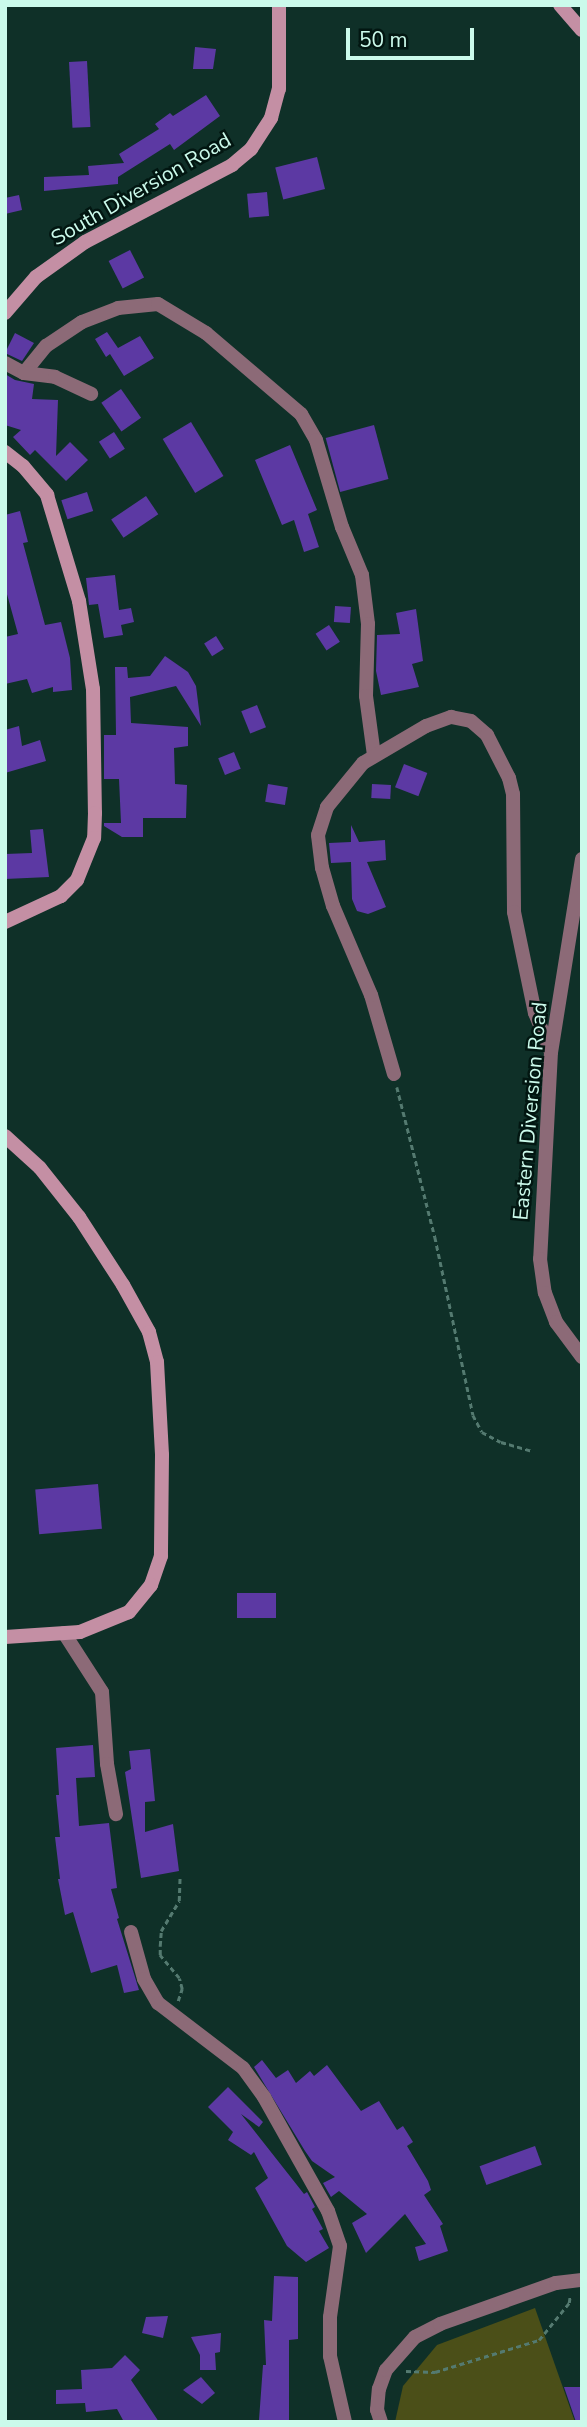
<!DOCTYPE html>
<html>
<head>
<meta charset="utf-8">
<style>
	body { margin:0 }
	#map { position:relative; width:587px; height:2427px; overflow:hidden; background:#0f3028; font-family:"Nunito Sans",sans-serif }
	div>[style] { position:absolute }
	.green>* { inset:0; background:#4b4f18 }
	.building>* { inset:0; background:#5c39a3; transform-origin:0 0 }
	.path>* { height:2.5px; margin-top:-1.25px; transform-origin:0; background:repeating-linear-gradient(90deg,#547a70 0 5px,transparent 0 8.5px) }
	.minor>* { height:14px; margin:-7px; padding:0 7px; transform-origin:7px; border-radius:7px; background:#8c6a77 }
	.tertiary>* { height:14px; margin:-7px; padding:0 7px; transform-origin:7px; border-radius:7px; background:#8c6a77 }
	.secondary>* { height:14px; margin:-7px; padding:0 7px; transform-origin:7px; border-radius:7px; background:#c48fa4 }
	span { translate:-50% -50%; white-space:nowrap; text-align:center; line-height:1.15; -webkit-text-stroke:5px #021611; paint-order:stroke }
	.street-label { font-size:21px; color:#cbfaeb }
	.frame { position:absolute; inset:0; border:7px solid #cbfaeb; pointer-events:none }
	.scale { position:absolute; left:346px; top:28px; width:128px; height:32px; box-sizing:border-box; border:4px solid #cbfaeb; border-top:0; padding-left:9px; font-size:21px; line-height:24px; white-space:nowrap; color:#cbfaeb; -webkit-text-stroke:5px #021611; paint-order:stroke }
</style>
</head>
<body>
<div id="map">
	<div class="green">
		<i style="clip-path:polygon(535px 2308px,575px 2422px,395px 2422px,403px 2386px,437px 2345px)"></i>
	</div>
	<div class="building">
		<i style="clip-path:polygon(195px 47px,216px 49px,213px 69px,193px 69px)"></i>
		<i style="left:87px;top:61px;width:66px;height:18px;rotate:87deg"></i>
		<i style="clip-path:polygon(206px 95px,220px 116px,174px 150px,170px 144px,118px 177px,118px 184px,44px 191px,44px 177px,89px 175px,88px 166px,124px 163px,119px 154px,159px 129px,155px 124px,170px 113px,173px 116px)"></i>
		<i style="left:317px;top:157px;width:33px;height:43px;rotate:76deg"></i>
		<i style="left:267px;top:192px;width:24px;height:20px;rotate:85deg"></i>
		<i style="clip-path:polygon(19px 195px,22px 210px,5px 214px,5px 198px)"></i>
		<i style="left:130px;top:250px;width:31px;height:24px;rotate:63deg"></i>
		<i style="clip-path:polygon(107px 332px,118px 348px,140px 336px,154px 358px,124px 376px,110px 354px,106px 357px,95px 339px)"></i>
		<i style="clip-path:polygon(15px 333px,34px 343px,22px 361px,5px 353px)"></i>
		<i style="clip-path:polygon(5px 374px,15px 380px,34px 384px,32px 399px,58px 400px,56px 456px,70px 442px,88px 460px,66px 481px,35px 450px,30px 455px,13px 437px,21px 430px,5px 425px)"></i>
		<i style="left:121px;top:389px;width:35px;height:24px;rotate:55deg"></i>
		<i style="left:191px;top:422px;width:63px;height:33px;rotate:59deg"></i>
		<i style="left:374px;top:425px;width:56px;height:50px;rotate:75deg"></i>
		<i style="left:114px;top:432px;width:20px;height:18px;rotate:57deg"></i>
		<i style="clip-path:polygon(290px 445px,317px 510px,308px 514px,319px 547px,304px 552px,294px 520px,282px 525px,255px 460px)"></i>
		<i style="left:87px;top:492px;width:20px;height:27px;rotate:72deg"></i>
		<i style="left:146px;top:496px;width:22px;height:42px;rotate:56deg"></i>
		<i style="clip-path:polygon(20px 511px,28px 542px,23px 543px,45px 625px,61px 622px,70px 658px,72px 690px,53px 692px,53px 687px,32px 693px,27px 679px,5px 684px,5px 637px,18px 634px,5px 587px,5px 515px)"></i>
		<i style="clip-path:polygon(115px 575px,119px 610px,131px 608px,134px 622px,121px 625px,123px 635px,104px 638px,98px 604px,89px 605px,86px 578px)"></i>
		<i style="left:335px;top:606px;width:16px;height:16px;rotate:4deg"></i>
		<i style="clip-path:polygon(416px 609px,423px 661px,412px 664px,419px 687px,381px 695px,376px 671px,377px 635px,400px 634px,396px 613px)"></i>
		<i style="left:329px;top:625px;width:20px;height:16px;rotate:57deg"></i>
		<i style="left:216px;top:636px;width:15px;height:14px;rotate:58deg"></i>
		<i style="clip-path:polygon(165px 656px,188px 672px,196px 686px,201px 726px,176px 686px,130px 697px,131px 723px,188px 727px,188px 746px,174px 748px,175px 784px,187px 785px,186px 818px,143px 818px,143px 837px,122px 837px,104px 826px,104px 823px,121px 823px,119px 779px,104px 779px,104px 735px,116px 735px,115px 667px,127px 667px,128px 678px,150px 676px)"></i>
		<i style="left:257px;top:705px;width:24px;height:17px;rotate:68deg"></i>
		<i style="clip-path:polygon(19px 726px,22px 746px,40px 740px,46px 761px,5px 773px,5px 730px)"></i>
		<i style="left:234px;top:752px;width:18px;height:17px;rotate:68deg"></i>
		<i style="left:404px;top:764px;width:25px;height:25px;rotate:21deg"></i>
		<i style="left:268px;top:784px;width:20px;height:18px;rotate:9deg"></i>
		<i style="left:372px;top:784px;width:19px;height:14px;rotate:3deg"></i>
		<i style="clip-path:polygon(351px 825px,359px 842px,385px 840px,386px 860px,367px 862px,386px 907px,368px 914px,357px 911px,352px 899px,351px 862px,331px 863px,329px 843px,351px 842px)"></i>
		<i style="clip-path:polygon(43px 829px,49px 877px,5px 879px,5px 854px,32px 853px,30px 830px)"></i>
		<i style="left:98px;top:1484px;width:45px;height:63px;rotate:85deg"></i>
		<i style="left:237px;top:1593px;width:39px;height:25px"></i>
		<i style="clip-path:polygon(93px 1745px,95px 1777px,76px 1778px,79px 1826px,109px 1823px,117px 1888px,111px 1889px,119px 1918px,117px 1919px,139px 1990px,124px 1993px,117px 1965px,91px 1973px,73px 1912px,65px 1915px,58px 1879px,60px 1879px,55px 1837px,60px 1837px,56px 1795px,59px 1795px,56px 1748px)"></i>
		<i style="clip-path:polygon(150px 1749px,155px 1801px,145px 1802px,145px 1832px,173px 1824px,179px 1871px,141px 1878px,125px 1772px,131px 1769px,129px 1751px)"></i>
		<i style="clip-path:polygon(262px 2060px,276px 2078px,288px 2070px,296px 2083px,310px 2071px,314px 2076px,327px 2065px,361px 2111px,379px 2101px,397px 2130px,403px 2126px,413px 2142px,407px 2146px,428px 2181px,431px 2190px,424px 2195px,443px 2224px,440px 2226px,448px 2251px,419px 2261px,415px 2247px,426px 2244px,405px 2214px,366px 2253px,352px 2223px,367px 2214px,339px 2191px,331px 2197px,323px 2183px,335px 2177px,312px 2161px,305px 2151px,254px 2067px)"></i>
		<i style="clip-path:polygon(228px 2087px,263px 2122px,259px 2127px,241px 2114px,304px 2194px,307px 2192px,315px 2207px,312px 2209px,323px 2229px,319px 2231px,329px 2248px,306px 2262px,287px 2246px,255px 2188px,268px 2178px,254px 2152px,251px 2155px,228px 2140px,233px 2132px,208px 2107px)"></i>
		<i style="left:535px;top:2146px;width:20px;height:59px;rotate:70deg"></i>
		<i style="clip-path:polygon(274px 2276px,298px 2277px,298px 2339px,289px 2340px,289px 2422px,259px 2420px,263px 2365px,266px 2365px,264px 2320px,272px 2321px)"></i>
		<i style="clip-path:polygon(168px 2316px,163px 2338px,142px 2333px,146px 2317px)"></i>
		<i style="clip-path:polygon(221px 2333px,220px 2352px,215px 2353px,216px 2370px,200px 2370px,200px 2355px,191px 2337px)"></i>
		<i style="clip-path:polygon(125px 2355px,140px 2370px,131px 2380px,159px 2422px,124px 2422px,117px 2409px,86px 2412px,85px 2403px,56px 2404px,56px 2390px,82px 2389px,81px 2370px,112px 2368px)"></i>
		<i style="clip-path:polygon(201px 2377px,215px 2393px,202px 2404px,183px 2390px)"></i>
		<i style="clip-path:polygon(564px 2387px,582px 2387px,582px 2422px,576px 2422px)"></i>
	</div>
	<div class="path">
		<i style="left:397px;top:1087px;width:155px;rotate:75.8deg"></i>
		<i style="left:435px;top:1237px;width:182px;rotate:77.9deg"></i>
		<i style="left:473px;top:1415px;width:19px;rotate:62deg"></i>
		<i style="left:482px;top:1432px;width:21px;rotate:28deg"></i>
		<i style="left:501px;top:1442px;width:33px;rotate:16deg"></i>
		<i style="left:178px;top:2001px;width:13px;rotate:-72deg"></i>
		<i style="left:182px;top:1989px;width:11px;rotate:-105deg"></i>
		<i style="left:179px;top:1978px;width:30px;rotate:-130deg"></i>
		<i style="left:160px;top:1955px;width:9px;rotate:-90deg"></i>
		<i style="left:160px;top:1946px;width:15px;rotate:-86deg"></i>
		<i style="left:161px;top:1931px;width:35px;rotate:-59deg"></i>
		<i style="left:179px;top:1901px;width:25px;rotate:-88deg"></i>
		<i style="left:406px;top:2371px;width:29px;rotate:2deg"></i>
		<i style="left:435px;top:2372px;width:109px;rotate:-17.1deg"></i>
		<i style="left:539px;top:2340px;width:48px;rotate:-51deg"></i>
		<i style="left:569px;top:2303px;width:7px;rotate:-82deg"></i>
	</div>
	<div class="minor">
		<i style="left:5px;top:363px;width:21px;rotate:28deg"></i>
		<i style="left:24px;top:373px;width:35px;rotate:-51deg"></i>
		<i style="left:46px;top:346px;width:43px;rotate:-33.7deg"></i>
		<i style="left:82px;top:322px;width:39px;rotate:-21deg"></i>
		<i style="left:118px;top:308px;width:40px;rotate:-5.7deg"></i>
		<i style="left:158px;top:304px;width:56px;rotate:31.1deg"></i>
		<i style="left:206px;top:333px;width:125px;rotate:40.5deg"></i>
		<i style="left:301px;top:414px;width:30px;rotate:60deg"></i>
		<i style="left:316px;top:440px;width:91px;rotate:73.4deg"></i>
		<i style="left:342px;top:527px;width:52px;rotate:67.4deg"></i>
		<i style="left:362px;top:575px;width:49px;rotate:83deg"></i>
		<i style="left:368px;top:624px;width:72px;rotate:91.6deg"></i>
		<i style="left:366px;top:696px;width:60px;rotate:82.3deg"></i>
		<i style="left:24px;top:373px;width:31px;rotate:7deg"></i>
		<i style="left:55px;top:377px;width:40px;rotate:25deg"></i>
		<i style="left:394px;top:1074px;width:82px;rotate:-106.2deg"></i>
		<i style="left:371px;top:995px;width:97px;rotate:-113.1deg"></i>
		<i style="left:333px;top:906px;width:40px;rotate:-106deg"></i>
		<i style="left:322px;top:868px;width:33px;rotate:-97deg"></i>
		<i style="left:318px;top:835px;width:29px;rotate:-72deg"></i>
		<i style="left:327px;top:807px;width:57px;rotate:-50.7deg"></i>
		<i style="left:363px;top:763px;width:73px;rotate:-30.4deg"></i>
		<i style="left:426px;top:726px;width:27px;rotate:-20deg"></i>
		<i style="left:451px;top:717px;width:20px;rotate:11deg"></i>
		<i style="left:471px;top:721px;width:21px;rotate:41deg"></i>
		<i style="left:487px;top:735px;width:48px;rotate:62.9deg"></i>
		<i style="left:509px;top:778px;width:16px;rotate:76deg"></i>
		<i style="left:513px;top:794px;width:118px;rotate:89.5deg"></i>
		<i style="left:514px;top:912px;width:103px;rotate:78.3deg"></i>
		<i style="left:535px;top:1013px;width:42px;rotate:67.7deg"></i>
		<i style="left:64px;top:1633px;width:70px;rotate:57.2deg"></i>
		<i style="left:102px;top:1692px;width:72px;rotate:86deg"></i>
		<i style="left:107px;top:1764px;width:51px;rotate:79.8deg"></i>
		<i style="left:131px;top:1932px;width:49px;rotate:74.5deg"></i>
		<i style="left:144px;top:1979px;width:28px;rotate:60deg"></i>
		<i style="left:158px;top:2003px;width:107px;rotate:37.4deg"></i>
		<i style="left:243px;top:2068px;width:36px;rotate:54deg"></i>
		<i style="left:264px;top:2097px;width:131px;rotate:60.7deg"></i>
		<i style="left:328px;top:2211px;width:37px;rotate:71deg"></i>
		<i style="left:340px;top:2246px;width:72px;rotate:98deg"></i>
		<i style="left:330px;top:2317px;width:39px;rotate:90deg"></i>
		<i style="left:330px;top:2356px;width:68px;rotate:77.2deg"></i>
		<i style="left:381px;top:2422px;width:13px;rotate:-108deg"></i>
		<i style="left:377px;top:2410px;width:21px;rotate:-85deg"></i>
		<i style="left:379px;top:2389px;width:20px;rotate:-70deg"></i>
		<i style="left:386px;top:2370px;width:44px;rotate:-48.7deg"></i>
		<i style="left:415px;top:2337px;width:28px;rotate:-27deg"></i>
		<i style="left:440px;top:2324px;width:123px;rotate:-19.5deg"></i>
		<i style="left:556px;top:2283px;width:26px;rotate:-7deg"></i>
	</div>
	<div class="tertiary">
		<i style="left:582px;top:859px;width:195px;rotate:99.1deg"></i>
		<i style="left:551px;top:1052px;width:207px;rotate:93deg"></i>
		<i style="left:540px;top:1259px;width:34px;rotate:82deg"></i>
		<i style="left:545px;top:1293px;width:31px;rotate:69deg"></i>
		<i style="left:556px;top:1322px;width:44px;rotate:53.4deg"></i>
	</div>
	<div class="secondary">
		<i style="left:560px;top:5px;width:33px;rotate:49deg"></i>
		<i style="left:5px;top:313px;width:48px;rotate:-49.3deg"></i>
		<i style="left:36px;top:277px;width:60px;rotate:-35.5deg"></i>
		<i style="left:85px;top:242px;width:166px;rotate:-27.6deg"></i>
		<i style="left:232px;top:165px;width:25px;rotate:-40deg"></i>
		<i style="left:251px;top:149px;width:37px;rotate:-57deg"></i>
		<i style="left:271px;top:118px;width:30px;rotate:-75deg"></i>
		<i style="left:279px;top:89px;width:84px;rotate:-90deg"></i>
		<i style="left:5px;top:452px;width:23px;rotate:38deg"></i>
		<i style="left:23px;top:466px;width:38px;rotate:50deg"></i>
		<i style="left:47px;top:495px;width:111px;rotate:73.2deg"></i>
		<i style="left:79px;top:601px;width:89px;rotate:81deg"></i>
		<i style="left:93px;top:689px;width:124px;rotate:89.1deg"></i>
		<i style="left:95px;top:813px;width:25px;rotate:92deg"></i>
		<i style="left:94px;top:838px;width:45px;rotate:112deg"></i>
		<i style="left:77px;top:880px;width:23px;rotate:135deg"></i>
		<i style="left:61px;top:896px;width:62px;rotate:155.1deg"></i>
		<i style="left:5px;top:1136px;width:47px;rotate:42.4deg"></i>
		<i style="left:40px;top:1168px;width:63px;rotate:51.5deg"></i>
		<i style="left:79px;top:1217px;width:81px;rotate:57.1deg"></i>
		<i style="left:123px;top:1285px;width:54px;rotate:61deg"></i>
		<i style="left:149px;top:1332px;width:31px;rotate:75deg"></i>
		<i style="left:157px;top:1362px;width:93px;rotate:86.9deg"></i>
		<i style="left:162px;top:1455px;width:101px;rotate:90.6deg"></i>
		<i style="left:161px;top:1556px;width:31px;rotate:109deg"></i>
		<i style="left:151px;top:1585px;width:35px;rotate:129deg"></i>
		<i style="left:129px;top:1612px;width:53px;rotate:157.8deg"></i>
		<i style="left:80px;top:1632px;width:75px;rotate:176.2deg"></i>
	</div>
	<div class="street-label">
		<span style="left:141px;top:189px;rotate:-30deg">South Diversion Road</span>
		<span style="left:530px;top:1111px;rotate:-85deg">Eastern Diversion Road</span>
	</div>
	<div class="frame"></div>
	<div class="scale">50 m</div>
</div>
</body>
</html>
